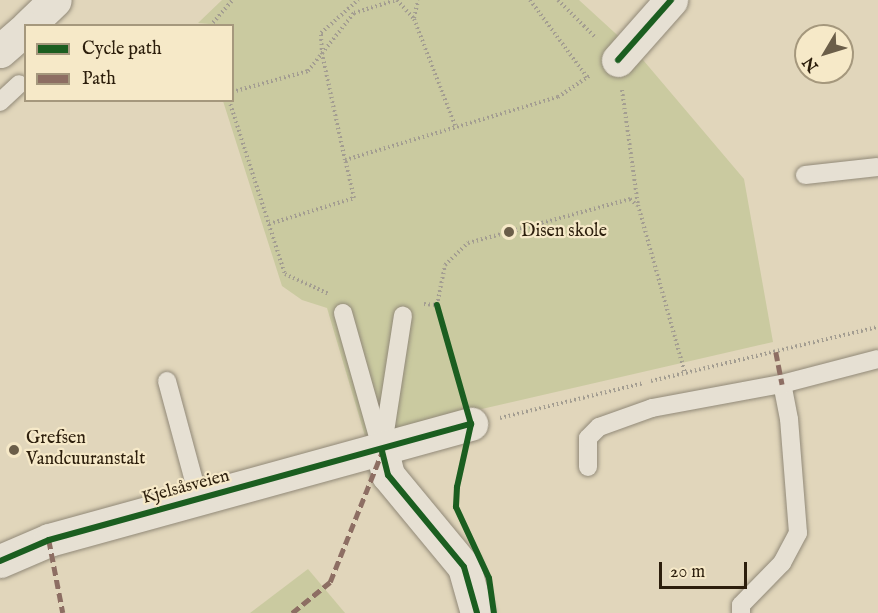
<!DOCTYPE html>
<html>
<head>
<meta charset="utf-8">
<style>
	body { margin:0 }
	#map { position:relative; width:878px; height:613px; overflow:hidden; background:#e1d6bb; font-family:"IM FELL English",serif }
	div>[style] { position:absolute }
	.green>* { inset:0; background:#cacaa0 }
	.path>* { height:4px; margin-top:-2px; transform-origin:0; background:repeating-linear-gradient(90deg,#a39d91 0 1.5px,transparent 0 4.5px) }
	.roads { filter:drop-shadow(0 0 2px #918978) drop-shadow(0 0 2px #918978) }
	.service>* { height:18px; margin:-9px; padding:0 9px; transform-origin:9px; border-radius:9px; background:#e6e0d3 }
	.minor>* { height:33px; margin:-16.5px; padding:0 16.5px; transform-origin:16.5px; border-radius:16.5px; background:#e6e0d3 }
	.quiet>* { height:4.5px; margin-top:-2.25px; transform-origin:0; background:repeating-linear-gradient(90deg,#8d6e63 0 9px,transparent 0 13.5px) }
	.cycleway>* { height:6px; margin:-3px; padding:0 3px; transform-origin:3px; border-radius:3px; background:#1b5e20 }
	.dots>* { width:16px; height:16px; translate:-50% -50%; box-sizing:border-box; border:3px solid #f6e9c8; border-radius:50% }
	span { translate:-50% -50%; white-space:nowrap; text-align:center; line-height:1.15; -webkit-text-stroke:4.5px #f6e9c8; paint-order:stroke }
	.poi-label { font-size:18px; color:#2c1e0c }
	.left { translate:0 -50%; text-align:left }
	.street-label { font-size:18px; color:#2c1e0c }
	.legend { position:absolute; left:24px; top:24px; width:210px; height:78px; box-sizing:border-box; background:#f6e9c8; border:2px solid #a5987d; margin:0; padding:8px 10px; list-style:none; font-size:18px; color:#2c1e0c }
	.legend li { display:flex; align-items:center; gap:12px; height:30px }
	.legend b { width:30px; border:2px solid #a5987d }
	.north { position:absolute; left:794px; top:24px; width:60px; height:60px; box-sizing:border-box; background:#f6e9c8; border:2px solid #a5987d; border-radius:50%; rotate:232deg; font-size:16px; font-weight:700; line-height:24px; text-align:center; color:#2c1e0c }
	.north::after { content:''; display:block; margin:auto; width:21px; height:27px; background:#6b5e49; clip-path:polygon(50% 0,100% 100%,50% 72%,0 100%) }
	.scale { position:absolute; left:659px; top:562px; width:88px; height:27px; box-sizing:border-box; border:3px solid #2c1e0c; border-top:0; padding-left:8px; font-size:18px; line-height:21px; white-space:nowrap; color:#2c1e0c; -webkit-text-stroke:4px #f6e9c8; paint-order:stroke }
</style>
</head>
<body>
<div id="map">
	<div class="green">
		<i style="clip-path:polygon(222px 0,579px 0,638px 54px,744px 179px,773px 342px,365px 436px,327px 308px,302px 300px,282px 286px,223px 101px,232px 100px,232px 26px,198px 23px)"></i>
		<i style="clip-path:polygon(308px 569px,345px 613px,250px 613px)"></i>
	</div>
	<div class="path">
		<i style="left:397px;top:0;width:25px;rotate:48deg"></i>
		<i style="left:414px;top:19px;width:114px;rotate:68.9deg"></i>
		<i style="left:530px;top:0;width:96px;rotate:53.5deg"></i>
		<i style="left:558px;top:0;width:54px;rotate:45deg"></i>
		<i style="left:414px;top:18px;width:18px;rotate:-77deg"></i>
		<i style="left:210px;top:26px;width:35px;rotate:-49deg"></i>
		<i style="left:622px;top:90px;width:116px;rotate:82.1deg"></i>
		<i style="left:638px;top:205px;width:174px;rotate:74.4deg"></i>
		<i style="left:232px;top:92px;width:79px;rotate:-15.4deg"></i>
		<i style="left:308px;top:71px;width:74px;rotate:-51.6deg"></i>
		<i style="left:354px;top:13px;width:44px;rotate:-17.2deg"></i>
		<i style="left:229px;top:100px;width:183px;rotate:72.2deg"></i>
		<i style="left:285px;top:274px;width:48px;rotate:24.4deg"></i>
		<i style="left:345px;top:160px;width:108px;rotate:-102.2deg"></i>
		<i style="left:322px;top:54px;width:21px;rotate:-93deg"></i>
		<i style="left:321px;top:33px;width:50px;rotate:-41.7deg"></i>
		<i style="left:269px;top:224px;width:89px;rotate:-17deg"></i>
		<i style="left:354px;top:198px;width:39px;rotate:-103deg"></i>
		<i style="left:345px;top:160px;width:222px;rotate:-16.5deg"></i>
		<i style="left:558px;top:97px;width:40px;rotate:-34deg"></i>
		<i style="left:424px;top:304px;width:13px;rotate:4deg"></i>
		<i style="left:437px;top:305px;width:41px;rotate:-78.7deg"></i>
		<i style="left:445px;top:265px;width:32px;rotate:-44deg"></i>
		<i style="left:468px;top:243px;width:168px;rotate:-15.2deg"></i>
		<i style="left:630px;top:199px;width:9px;rotate:41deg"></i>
		<i style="left:651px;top:381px;width:233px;rotate:-13.4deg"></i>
		<i style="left:500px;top:418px;width:148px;rotate:-13.7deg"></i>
	</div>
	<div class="roads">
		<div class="service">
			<i style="left:0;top:102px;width:26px;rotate:-43deg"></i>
			<i style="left:805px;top:175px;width:73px;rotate:-6.3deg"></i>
			<i style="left:343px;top:313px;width:143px;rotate:74.2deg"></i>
			<i style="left:382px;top:451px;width:137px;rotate:-81.2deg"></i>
			<i style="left:167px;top:381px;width:123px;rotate:74.9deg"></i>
			<i style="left:588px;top:467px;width:29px;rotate:-90deg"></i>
			<i style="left:588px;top:438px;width:16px;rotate:-45deg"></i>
			<i style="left:599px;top:427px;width:56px;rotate:-19.7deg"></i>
			<i style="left:652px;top:408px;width:132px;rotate:-10.5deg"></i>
			<i style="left:741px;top:613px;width:8px;rotate:-90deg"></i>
			<i style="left:741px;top:605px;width:59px;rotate:-45.7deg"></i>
			<i style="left:782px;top:563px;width:34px;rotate:-62deg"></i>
			<i style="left:798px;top:533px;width:114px;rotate:-94.5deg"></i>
			<i style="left:789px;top:419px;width:36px;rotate:-101deg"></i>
			<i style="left:782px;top:384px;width:99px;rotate:-14.6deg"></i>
		</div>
		<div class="minor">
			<i style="left:28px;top:26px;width:37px;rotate:-44deg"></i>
			<i style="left:0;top:51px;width:35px;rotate:-41deg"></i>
			<i style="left:618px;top:60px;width:80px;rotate:-48.5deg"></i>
			<i style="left:382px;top:451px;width:25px;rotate:76deg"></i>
			<i style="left:388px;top:475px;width:119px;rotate:50.4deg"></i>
			<i style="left:464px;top:567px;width:48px;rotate:74.2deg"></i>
			<i style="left:0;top:561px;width:53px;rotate:-23.2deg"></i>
			<i style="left:49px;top:540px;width:438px;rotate:-15.4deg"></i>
		</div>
	</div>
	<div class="quiet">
		<i style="left:776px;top:352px;width:33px;rotate:79deg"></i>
		<i style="left:49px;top:540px;width:74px;rotate:79.1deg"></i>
		<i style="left:292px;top:613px;width:49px;rotate:-39.2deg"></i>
		<i style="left:330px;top:582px;width:140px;rotate:-68.2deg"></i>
	</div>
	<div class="cycleway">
		<i style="left:618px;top:60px;width:80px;rotate:-48.5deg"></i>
		<i style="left:437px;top:305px;width:124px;rotate:74.1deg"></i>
		<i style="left:471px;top:424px;width:65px;rotate:102.5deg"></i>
		<i style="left:457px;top:487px;width:20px;rotate:93deg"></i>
		<i style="left:456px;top:507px;width:78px;rotate:65.1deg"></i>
		<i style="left:489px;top:578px;width:35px;rotate:82deg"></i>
		<i style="left:382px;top:451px;width:25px;rotate:76deg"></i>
		<i style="left:388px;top:475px;width:119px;rotate:50.4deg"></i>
		<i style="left:464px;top:567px;width:48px;rotate:74.2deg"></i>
		<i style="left:0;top:561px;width:53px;rotate:-23.2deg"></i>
		<i style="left:49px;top:540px;width:438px;rotate:-15.4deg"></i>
	</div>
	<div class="dots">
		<i style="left:509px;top:232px;background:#6b5e49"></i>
		<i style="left:14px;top:450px;background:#6b5e49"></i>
	</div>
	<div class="poi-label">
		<span class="left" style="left:521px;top:232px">Disen skole</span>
		<span class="left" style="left:26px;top:450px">Grefsen<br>Vandcuuranstalt</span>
	</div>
	<div class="street-label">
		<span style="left:186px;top:488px;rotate:-15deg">Kjelsåsveien</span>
	</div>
	<ul class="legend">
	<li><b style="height:8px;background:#1b5e20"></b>Cycle path</li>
	<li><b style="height:8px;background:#8d6e63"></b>Path</li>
	</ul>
	<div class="north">N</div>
	<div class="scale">20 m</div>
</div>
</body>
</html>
